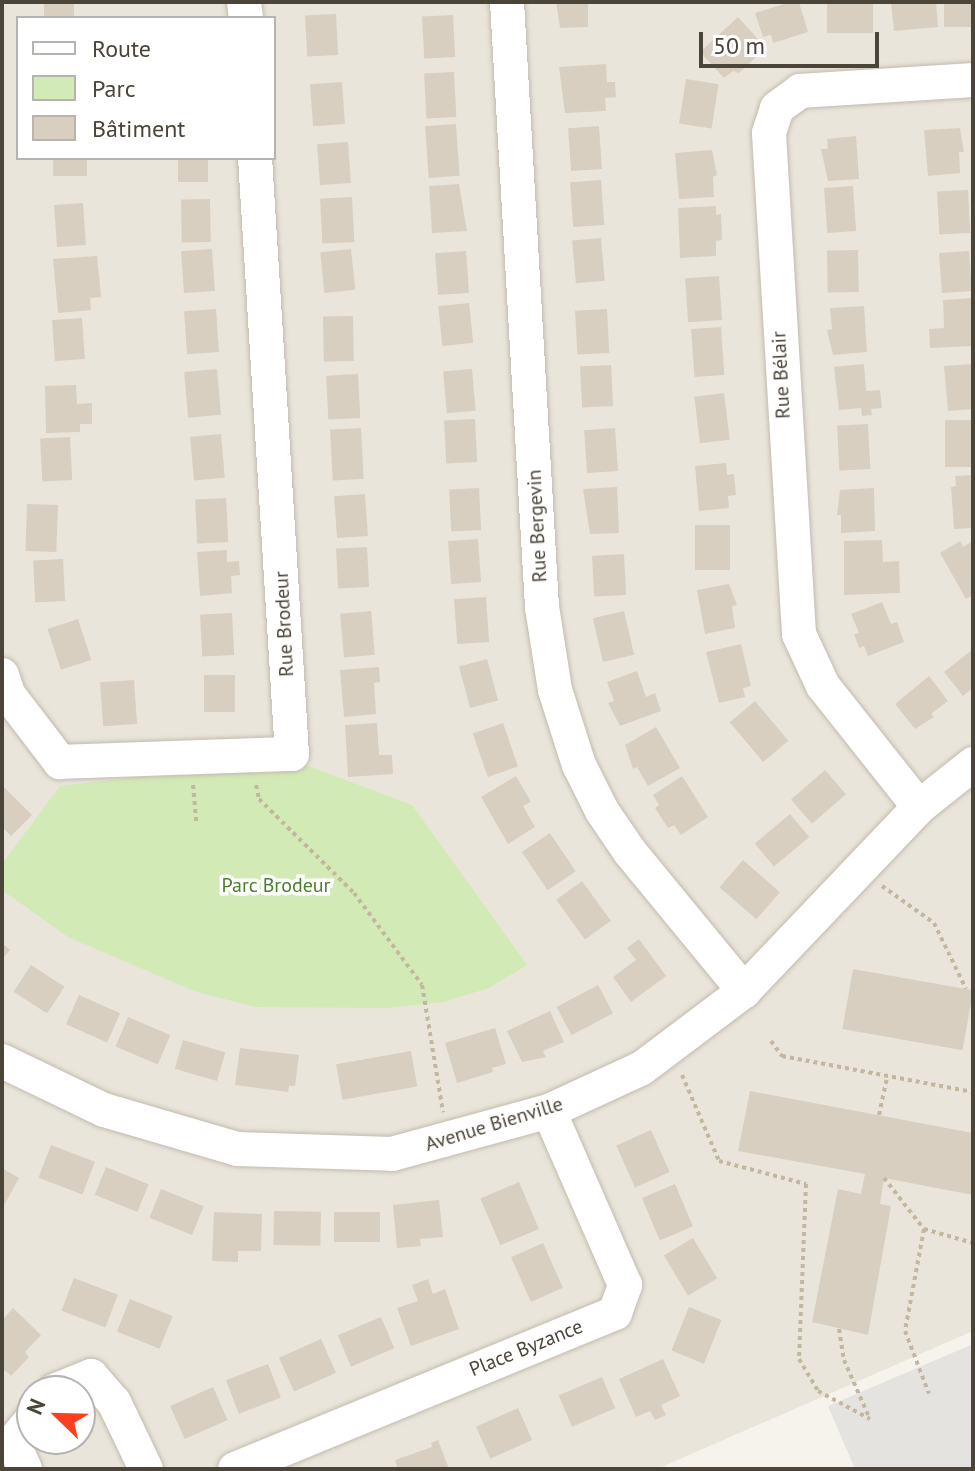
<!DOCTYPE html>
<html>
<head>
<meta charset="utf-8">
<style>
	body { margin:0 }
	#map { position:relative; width:975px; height:1471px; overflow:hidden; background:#f6f3ec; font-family:"PT Sans",sans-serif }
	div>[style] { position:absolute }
	.residential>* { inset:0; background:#eae5da }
	.green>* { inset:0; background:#d2eab5 }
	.parking>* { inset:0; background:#e5e3e0 }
	.building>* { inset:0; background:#d8cfc1; transform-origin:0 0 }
	.path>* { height:4px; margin-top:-2px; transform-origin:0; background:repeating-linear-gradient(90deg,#c4b79f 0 4px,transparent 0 8px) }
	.roads { filter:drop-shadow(0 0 2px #c2bbae) drop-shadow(0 0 2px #c2bbae) }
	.minor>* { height:34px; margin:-17px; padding:0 17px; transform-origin:17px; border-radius:17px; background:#fff }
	span { translate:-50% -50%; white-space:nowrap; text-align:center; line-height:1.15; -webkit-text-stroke:7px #fff; paint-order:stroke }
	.street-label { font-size:20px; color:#4b4439 }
	.park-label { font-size:20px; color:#4a7f2a }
	.frame { position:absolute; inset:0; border:4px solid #4b4439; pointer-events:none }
	.legend { position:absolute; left:16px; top:16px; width:260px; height:144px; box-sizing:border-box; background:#fff; border:2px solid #b7b4b0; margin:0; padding:10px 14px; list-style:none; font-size:24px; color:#4b4439 }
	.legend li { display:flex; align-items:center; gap:16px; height:40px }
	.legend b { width:40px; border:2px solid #b7b4b0 }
	.north { position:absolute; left:16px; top:1375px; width:80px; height:80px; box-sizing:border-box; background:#fff; border:2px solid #b7b4b0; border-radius:50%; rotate:293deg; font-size:22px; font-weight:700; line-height:32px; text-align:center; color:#4b4439 }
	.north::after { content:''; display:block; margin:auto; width:28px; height:36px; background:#fc3f1d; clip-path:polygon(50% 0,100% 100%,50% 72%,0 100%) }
	.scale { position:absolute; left:699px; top:32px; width:180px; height:36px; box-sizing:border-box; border:4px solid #4b4439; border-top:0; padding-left:10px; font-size:24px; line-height:28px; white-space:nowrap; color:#4b4439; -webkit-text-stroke:6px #fff; paint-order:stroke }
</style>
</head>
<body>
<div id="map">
	<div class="residential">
		<i style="clip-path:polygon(evenodd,2px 2px,973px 2px,973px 1331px,657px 1469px,2px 1469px,2px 2px,18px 18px,274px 18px,274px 158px,18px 158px,18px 18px,2px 2px,32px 1391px,80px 1391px,80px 1439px,32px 1439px,32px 1391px)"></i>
	</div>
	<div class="green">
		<i style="clip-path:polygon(290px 759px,412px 805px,527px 965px,489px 988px,443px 1002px,388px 1008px,255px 1007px,194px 991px,68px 937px,2px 890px,2px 864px,60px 786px)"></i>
	</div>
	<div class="parking">
		<i style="clip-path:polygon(973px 1344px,973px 1469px,855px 1469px,828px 1406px)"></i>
	</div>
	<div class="building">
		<i style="left:44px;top:2px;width:30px;height:16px"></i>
		<i style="clip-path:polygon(556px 2px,588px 2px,588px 27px,560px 28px)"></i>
		<i style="clip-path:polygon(791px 2px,799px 2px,808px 32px,773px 43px,771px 35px,763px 37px,755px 13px)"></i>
		<i style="left:827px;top:2px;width:46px;height:31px"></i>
		<i style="clip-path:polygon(891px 2px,936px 2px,938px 27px,894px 31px)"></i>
		<i style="left:944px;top:2px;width:29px;height:25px"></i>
		<i style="left:336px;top:14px;width:41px;height:31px;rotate:87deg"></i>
		<i style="left:453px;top:15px;width:42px;height:31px;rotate:87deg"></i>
		<i style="clip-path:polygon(738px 17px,766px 48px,739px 73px,733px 71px,724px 78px,700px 52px)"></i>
		<i style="clip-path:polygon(606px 64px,607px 82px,615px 82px,616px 97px,605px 98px,606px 111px,565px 113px,559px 67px)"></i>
		<i style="left:454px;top:72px;width:45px;height:30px;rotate:87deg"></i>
		<i style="left:686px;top:79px;width:33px;height:45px;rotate:9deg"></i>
		<i style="left:342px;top:82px;width:42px;height:32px;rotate:86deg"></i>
		<i style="left:456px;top:124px;width:52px;height:31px;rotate:86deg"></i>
		<i style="left:599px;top:126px;width:43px;height:31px;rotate:86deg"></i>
		<i style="clip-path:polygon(960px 128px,964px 152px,959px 152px,960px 173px,928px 176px,924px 130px)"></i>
		<i style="clip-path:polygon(856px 136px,859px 179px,828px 181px,821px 149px,828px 149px,827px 139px)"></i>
		<i style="left:348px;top:142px;width:41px;height:31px;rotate:86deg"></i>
		<i style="clip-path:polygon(712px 150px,717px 175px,713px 177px,714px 197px,679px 199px,675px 153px)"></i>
		<i style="left:53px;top:158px;width:34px;height:18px"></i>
		<i style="left:178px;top:158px;width:30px;height:24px"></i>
		<i style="left:601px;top:180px;width:45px;height:31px;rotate:86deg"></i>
		<i style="clip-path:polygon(459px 184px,467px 231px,432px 233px,429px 186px)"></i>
		<i style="left:853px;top:186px;width:45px;height:29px;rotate:86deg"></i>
		<i style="left:968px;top:190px;width:43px;height:31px;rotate:87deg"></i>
		<i style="left:352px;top:197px;width:45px;height:32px;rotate:87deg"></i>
		<i style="left:210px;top:199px;width:43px;height:29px;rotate:89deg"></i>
		<i style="left:83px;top:203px;width:42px;height:29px;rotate:86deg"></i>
		<i style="clip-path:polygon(716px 206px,716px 215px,721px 214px,722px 240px,716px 241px,716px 256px,680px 258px,678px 208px)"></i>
		<i style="left:601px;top:238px;width:43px;height:29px;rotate:85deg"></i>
		<i style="left:212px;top:249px;width:42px;height:31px;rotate:86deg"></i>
		<i style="left:351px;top:249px;width:41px;height:31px;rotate:84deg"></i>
		<i style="left:858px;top:250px;width:42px;height:31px;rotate:89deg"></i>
		<i style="left:466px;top:251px;width:42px;height:31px;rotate:86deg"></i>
		<i style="left:969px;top:251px;width:40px;height:30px;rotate:86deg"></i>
		<i style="clip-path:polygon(97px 256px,101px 297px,90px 298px,91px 310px,58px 313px,53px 259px)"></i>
		<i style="left:719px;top:276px;width:44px;height:34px;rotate:86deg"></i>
		<i style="clip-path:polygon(973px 298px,973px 346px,930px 348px,929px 329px,944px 328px,943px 300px)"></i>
		<i style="left:469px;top:303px;width:40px;height:31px;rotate:84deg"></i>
		<i style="clip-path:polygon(864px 306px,867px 352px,833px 355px,827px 330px,832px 329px,830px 308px)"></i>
		<i style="left:216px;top:309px;width:43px;height:32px;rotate:86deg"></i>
		<i style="left:607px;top:309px;width:44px;height:32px;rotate:87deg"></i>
		<i style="left:353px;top:316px;width:45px;height:30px;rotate:89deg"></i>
		<i style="left:82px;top:318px;width:41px;height:30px;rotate:86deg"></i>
		<i style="left:721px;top:327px;width:48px;height:30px;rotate:86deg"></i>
		<i style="clip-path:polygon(864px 364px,866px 391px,880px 390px,882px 408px,871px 409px,872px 415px,862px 416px,861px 408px,839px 410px,834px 367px)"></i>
		<i style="clip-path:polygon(973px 364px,973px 409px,948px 411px,944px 366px)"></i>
		<i style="left:611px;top:365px;width:41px;height:31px;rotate:87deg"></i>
		<i style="left:217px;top:369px;width:46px;height:33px;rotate:85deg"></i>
		<i style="left:472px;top:369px;width:42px;height:29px;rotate:85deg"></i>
		<i style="left:358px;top:374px;width:44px;height:32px;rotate:87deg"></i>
		<i style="clip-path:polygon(76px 385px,77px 404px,92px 403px,92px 424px,80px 424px,80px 432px,46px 433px,45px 386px)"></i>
		<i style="left:724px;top:393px;width:47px;height:30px;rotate:83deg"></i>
		<i style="left:475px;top:419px;width:43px;height:31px;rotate:87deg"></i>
		<i style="left:973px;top:420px;width:47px;height:28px;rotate:90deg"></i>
		<i style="left:868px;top:424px;width:45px;height:31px;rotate:87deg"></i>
		<i style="left:361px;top:428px;width:51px;height:31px;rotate:87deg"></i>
		<i style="left:615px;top:428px;width:43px;height:31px;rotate:86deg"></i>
		<i style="left:221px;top:434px;width:44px;height:31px;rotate:85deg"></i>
		<i style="left:70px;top:437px;width:43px;height:30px;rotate:87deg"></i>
		<i style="clip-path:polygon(726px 463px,727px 475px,734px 474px,736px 495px,728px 496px,729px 508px,699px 511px,695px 466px)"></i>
		<i style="clip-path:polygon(973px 475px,973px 528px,954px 529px,951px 487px,956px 486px,955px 476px)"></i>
		<i style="clip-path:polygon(617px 487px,619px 533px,590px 534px,583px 489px)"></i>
		<i style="left:479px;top:488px;width:42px;height:30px;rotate:87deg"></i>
		<i style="clip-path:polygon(874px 488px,875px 531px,841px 533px,841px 515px,837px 515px,840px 490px)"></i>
		<i style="left:365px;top:494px;width:42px;height:31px;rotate:86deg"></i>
		<i style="left:226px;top:498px;width:44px;height:31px;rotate:87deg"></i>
		<i style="left:27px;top:504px;width:31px;height:47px;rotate:2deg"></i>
		<i style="left:695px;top:525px;width:35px;height:45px"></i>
		<i style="left:478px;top:539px;width:43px;height:30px;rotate:86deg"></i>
		<i style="clip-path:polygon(882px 540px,883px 562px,899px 561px,900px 593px,844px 595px,844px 541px)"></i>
		<i style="clip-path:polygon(960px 541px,963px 547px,973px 541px,973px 595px,966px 599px,940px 553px)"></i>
		<i style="left:367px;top:547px;width:40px;height:31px;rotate:87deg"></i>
		<i style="clip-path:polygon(227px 550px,227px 562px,239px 561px,240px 575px,231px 576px,232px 593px,200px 596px,197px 552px)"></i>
		<i style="left:624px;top:554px;width:41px;height:32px;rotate:87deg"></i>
		<i style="left:63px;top:559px;width:42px;height:30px;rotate:87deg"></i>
		<i style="clip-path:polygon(729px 584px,737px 605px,732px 606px,735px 628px,705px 634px,697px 590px)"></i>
		<i style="left:486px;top:597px;width:45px;height:32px;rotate:86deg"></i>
		<i style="clip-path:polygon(882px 602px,891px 624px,897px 622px,904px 642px,868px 656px,864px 646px,859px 648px,854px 634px,859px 633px,851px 614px)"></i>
		<i style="left:371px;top:611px;width:44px;height:31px;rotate:85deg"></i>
		<i style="left:624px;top:611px;width:45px;height:32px;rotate:77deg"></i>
		<i style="left:232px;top:613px;width:42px;height:32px;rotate:87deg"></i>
		<i style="left:78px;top:619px;width:43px;height:32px;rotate:72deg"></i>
		<i style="clip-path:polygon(741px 644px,751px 686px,743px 688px,745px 697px,719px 703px,706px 652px)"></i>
		<i style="clip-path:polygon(973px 649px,973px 688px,963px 696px,944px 672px)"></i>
		<i style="left:487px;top:659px;width:43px;height:29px;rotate:75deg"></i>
		<i style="clip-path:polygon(379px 667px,380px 682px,374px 683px,376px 714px,344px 717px,340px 670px)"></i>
		<i style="clip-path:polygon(637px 671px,646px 697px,655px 693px,661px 711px,620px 726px,608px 703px,614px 701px,607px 682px)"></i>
		<i style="left:204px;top:675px;width:31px;height:37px"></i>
		<i style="clip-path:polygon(929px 676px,948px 701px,931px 714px,934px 717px,915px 729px,895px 704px)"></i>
		<i style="left:134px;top:680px;width:44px;height:34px;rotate:86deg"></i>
		<i style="left:755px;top:701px;width:52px;height:33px;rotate:50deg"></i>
		<i style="clip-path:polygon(377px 723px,379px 755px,392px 755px,393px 774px,348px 777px,345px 725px)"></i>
		<i style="left:503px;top:723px;width:46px;height:32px;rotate:71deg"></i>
		<i style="clip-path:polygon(656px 727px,680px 768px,648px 786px,637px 767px,633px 769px,625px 745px)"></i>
		<i style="left:825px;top:770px;width:32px;height:45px;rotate:49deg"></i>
		<i style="clip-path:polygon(516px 776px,531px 802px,523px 806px,535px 827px,508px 844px,481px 797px)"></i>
		<i style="clip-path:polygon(682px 776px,708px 817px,681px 835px,674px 825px,668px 828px,655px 808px,659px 805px,653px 795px)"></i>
		<i style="clip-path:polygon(2px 785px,32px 815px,11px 836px,2px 827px)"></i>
		<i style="left:790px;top:814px;width:30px;height:46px;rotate:50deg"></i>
		<i style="left:550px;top:833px;width:46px;height:34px;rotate:56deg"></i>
		<i style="left:743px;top:860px;width:49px;height:36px;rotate:41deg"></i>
		<i style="left:582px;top:881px;width:49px;height:32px;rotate:54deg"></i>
		<i style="clip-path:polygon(639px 939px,666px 976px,631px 1002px,613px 977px,636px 960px,627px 948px)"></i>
		<i style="clip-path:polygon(2px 943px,10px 950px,2px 959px)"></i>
		<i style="left:31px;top:965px;width:40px;height:32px;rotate:33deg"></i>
		<i style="left:853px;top:969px;width:122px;height:61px;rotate:10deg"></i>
		<i style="left:598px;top:985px;width:32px;height:47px;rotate:62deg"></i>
		<i style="left:79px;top:995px;width:45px;height:32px;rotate:24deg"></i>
		<i style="clip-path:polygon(550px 1011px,564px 1042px,543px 1051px,546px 1057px,522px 1062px,507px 1031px)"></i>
		<i style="left:128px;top:1017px;width:46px;height:32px;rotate:23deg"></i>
		<i style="clip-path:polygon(495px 1028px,506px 1064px,492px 1068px,493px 1072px,457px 1083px,445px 1043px)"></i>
		<i style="left:183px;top:1040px;width:44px;height:30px;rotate:16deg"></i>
		<i style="clip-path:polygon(240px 1048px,299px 1055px,295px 1086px,289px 1086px,288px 1092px,235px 1085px)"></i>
		<i style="left:411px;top:1051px;width:36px;height:76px;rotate:80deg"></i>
		<i style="clip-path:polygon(750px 1091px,973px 1133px,973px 1195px,884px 1178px,880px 1204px,891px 1206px,868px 1335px,812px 1322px,838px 1189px,861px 1194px,865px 1174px,738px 1151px)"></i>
		<i style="left:651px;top:1130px;width:46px;height:38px;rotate:66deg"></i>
		<i style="left:51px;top:1145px;width:47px;height:35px;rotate:21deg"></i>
		<i style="left:106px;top:1167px;width:46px;height:30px;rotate:22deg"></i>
		<i style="clip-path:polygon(2px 1168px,19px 1178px,2px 1209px)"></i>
		<i style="left:519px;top:1182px;width:51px;height:42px;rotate:67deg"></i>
		<i style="left:675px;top:1184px;width:46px;height:36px;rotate:67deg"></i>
		<i style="left:161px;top:1189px;width:46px;height:31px;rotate:22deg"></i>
		<i style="clip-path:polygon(439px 1200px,443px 1237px,420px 1239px,421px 1246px,397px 1248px,393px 1205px)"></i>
		<i style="left:274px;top:1211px;width:47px;height:34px;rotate:1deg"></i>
		<i style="clip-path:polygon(214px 1212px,262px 1214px,261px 1251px,238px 1251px,238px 1262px,212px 1261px)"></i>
		<i style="left:334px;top:1212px;width:46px;height:30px"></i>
		<i style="left:693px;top:1238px;width:47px;height:34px;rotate:59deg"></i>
		<i style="left:543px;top:1243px;width:49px;height:35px;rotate:66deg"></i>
		<i style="left:74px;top:1278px;width:47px;height:35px;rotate:21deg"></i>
		<i style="clip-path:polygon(428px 1279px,433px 1294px,445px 1289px,459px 1329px,411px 1346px,397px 1308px,418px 1301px,412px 1285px)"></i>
		<i style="left:130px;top:1299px;width:46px;height:35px;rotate:22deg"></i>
		<i style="left:689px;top:1307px;width:35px;height:47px;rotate:22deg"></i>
		<i style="clip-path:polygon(13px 1308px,41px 1335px,25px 1352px,29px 1357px,11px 1376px,2px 1368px,2px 1320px)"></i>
		<i style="left:381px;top:1317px;width:34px;height:47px;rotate:67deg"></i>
		<i style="left:321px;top:1339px;width:37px;height:46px;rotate:66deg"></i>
		<i style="clip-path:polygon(663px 1359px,680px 1396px,661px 1405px,666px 1415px,655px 1420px,650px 1411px,636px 1417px,619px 1379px)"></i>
		<i style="left:268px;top:1364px;width:36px;height:45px;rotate:69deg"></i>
		<i style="left:602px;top:1377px;width:34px;height:47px;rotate:67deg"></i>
		<i style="left:213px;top:1387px;width:36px;height:47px;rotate:66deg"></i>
		<i style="left:518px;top:1408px;width:35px;height:46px;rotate:66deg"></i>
		<i style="clip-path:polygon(438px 1440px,449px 1469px,398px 1469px,395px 1460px,432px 1447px,431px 1443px)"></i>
	</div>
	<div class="path">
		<i style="left:193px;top:785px;width:37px;rotate:85deg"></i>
		<i style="left:256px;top:785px;width:14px;rotate:78deg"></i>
		<i style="left:259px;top:799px;width:134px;rotate:44.7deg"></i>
		<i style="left:354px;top:893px;width:114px;rotate:53.5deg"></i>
		<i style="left:422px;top:985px;width:129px;rotate:80.6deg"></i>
		<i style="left:882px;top:886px;width:64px;rotate:35.4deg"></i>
		<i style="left:934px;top:923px;width:73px;rotate:64.1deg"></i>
		<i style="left:771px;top:1041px;width:19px;rotate:54deg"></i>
		<i style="left:782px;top:1056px;width:194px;rotate:10.7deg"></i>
		<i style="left:682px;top:1075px;width:94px;rotate:66.7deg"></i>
		<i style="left:719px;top:1161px;width:90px;rotate:14.8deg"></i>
		<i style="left:806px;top:1184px;width:175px;rotate:92.3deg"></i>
		<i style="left:799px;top:1359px;width:37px;rotate:59deg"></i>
		<i style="left:818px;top:1391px;width:59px;rotate:28.3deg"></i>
		<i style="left:879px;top:1115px;width:40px;rotate:-78deg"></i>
		<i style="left:884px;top:1178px;width:65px;rotate:51.9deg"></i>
		<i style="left:924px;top:1229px;width:51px;rotate:15.9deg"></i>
		<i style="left:924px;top:1229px;width:104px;rotate:100.6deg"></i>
		<i style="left:905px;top:1331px;width:67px;rotate:69.1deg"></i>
		<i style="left:839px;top:1329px;width:31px;rotate:81deg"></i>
		<i style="left:844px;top:1360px;width:62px;rotate:66.3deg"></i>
	</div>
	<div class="roads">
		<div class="minor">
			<i style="left:244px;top:2px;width:16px;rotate:83deg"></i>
			<i style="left:507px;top:2px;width:606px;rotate:86.69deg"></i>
			<i style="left:542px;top:607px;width:84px;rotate:81.1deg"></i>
			<i style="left:555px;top:690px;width:79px;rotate:72.3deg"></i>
			<i style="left:579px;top:765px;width:51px;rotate:63.4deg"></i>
			<i style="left:602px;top:811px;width:50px;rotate:55.7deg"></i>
			<i style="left:630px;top:852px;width:180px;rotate:50.6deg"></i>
			<i style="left:2px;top:675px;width:20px;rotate:72deg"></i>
			<i style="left:8px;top:694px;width:86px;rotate:52.6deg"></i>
			<i style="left:60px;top:762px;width:232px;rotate:-2deg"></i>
			<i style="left:292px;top:754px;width:597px;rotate:-93.55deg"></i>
			<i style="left:919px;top:807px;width:154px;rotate:-128.4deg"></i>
			<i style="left:823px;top:686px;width:57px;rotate:-114.8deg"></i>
			<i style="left:799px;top:634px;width:502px;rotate:-93.43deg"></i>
			<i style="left:769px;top:133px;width:26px;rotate:-72deg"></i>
			<i style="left:777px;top:108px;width:29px;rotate:-36deg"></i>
			<i style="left:800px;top:91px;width:173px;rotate:-3.6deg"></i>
			<i style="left:2px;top:1061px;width:113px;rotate:25.7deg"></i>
			<i style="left:104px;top:1110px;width:139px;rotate:16.3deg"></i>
			<i style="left:237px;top:1149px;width:155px;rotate:1.8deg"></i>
			<i style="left:392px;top:1154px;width:163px;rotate:-15.3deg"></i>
			<i style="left:549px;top:1111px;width:102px;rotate:-24.8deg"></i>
			<i style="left:642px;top:1068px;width:128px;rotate:-37deg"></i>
			<i style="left:744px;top:991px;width:254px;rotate:-46.4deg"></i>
			<i style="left:919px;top:807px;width:69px;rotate:-38.5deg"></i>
			<i style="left:54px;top:1391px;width:40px;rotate:-22deg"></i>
			<i style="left:91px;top:1376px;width:35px;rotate:49deg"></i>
			<i style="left:114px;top:1402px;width:74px;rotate:64.5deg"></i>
			<i style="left:25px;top:1469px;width:30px;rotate:-114deg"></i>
			<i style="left:13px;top:1442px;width:30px;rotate:-50deg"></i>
			<i style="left:235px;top:1469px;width:411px;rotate:-22.3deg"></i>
			<i style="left:615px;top:1313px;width:30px;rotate:-70deg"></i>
			<i style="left:625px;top:1285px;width:190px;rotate:-113.6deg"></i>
		</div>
	</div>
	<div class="street-label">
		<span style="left:781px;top:375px;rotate:-93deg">Rue Bélair</span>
		<span style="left:537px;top:526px;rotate:-93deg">Rue Bergevin</span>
		<span style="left:284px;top:624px;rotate:-93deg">Rue Brodeur</span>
		<span style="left:494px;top:1124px;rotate:-17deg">Avenue Bienville</span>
		<span style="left:526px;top:1348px;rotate:-22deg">Place Byzance</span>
	</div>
	<div class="park-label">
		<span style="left:276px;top:885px">Parc Brodeur</span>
	</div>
	<div class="frame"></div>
	<ul class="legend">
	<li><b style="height:10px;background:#fff"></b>Route</li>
	<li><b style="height:22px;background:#d2eab5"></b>Parc</li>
	<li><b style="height:22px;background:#d8cfc1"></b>Bâtiment</li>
	</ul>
	<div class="north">N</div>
	<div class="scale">50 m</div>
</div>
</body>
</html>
